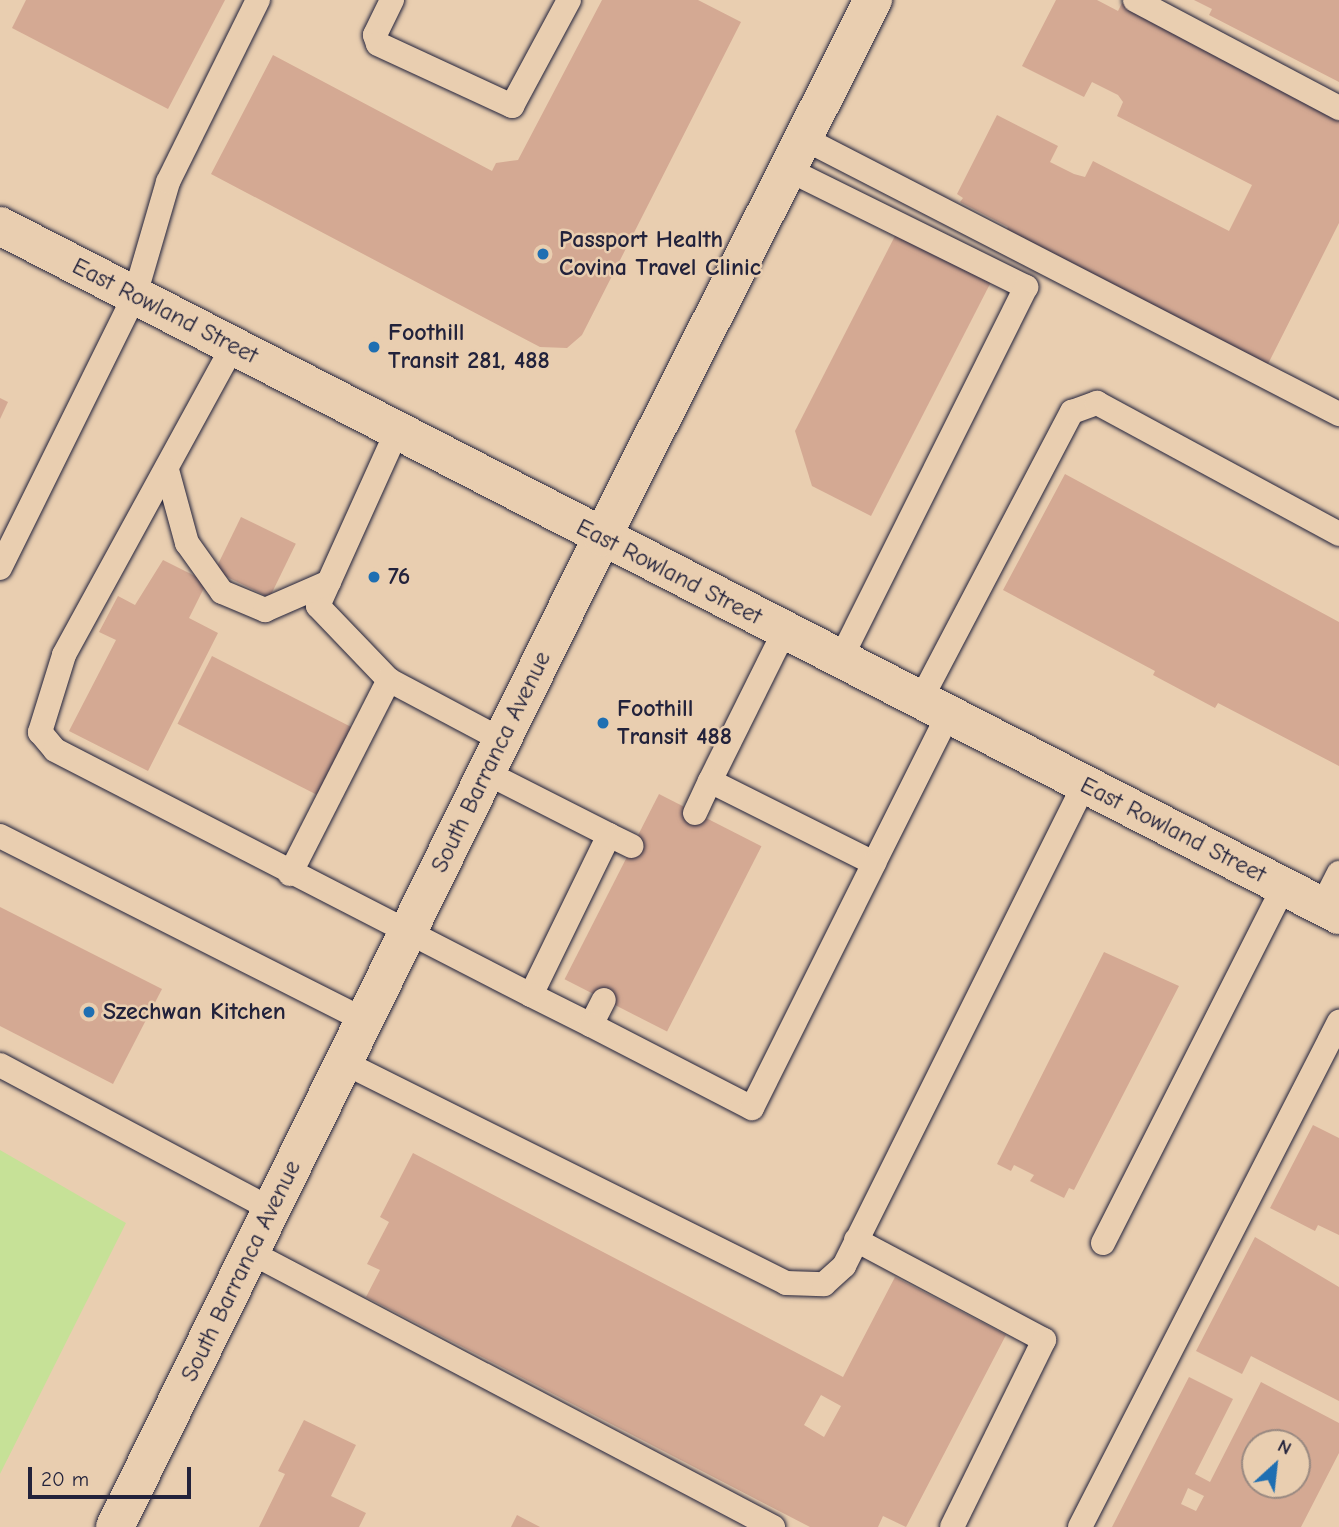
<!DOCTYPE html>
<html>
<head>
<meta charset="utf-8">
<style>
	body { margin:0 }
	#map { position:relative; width:1339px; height:1527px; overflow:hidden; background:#e9ceb0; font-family:"Comic Neue",sans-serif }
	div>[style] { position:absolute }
	.green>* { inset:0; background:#c6e197 }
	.building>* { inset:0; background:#d4a993; transform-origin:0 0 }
	.roads { filter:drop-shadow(0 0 2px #22223b) drop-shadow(0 0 2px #22223b) }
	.lane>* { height:24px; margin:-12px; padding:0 12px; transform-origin:12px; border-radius:12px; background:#e9ceb0 }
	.secondary>* { height:38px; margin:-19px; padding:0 19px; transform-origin:19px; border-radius:19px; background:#e9ceb0 }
	.dots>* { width:19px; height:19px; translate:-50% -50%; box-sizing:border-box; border:4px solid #e9ceb0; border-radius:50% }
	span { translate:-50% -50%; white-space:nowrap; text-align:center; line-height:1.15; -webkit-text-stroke:5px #e9ceb0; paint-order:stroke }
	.poi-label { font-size:24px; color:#22223b; font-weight:700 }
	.left { translate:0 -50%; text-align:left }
	.street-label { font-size:24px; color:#22223b }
	.north { position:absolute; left:1241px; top:1429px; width:70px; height:70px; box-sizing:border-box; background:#e9ceb0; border:2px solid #998981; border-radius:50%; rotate:27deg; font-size:19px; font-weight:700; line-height:28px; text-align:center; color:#22223b }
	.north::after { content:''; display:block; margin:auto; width:24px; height:32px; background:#1f6fb2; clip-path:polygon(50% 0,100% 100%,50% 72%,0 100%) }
	.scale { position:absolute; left:28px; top:1467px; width:163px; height:32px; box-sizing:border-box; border:4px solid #22223b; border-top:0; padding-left:9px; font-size:21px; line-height:24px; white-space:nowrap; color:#22223b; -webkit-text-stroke:5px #e9ceb0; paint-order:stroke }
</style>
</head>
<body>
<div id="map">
	<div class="green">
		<i style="clip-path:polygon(0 1150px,126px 1223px,0 1474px)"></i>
	</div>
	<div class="building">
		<i style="clip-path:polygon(26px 0,225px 0,168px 109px,12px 28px)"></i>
		<i style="clip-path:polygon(602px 0,698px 0,741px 22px,582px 335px,567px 348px,540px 347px,211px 174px,273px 55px,492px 171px,496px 163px,518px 160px)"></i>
		<i style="clip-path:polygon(1056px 0,1097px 0,1118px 11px,1122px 3px,1339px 112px,1339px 223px,1267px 366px,1005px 233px,1008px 227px,960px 202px,963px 198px,957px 194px,997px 115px,1058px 146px,1050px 162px,1074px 174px,1085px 177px,1093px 161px,1229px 231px,1252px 185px,1117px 116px,1123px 102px,1118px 95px,1092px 82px,1084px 97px,1022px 66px)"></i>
		<i style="clip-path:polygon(1194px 0,1339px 0,1339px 82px,1209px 15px,1212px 9px)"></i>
		<i style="clip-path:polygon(896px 234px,991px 282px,871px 516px,812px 486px,795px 431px)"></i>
		<i style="clip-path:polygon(0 398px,8px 402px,0 419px)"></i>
		<i style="clip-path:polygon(1065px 474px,1339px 622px,1339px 766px,1218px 703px,1215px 708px,1153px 675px,1155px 671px,1003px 590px)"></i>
		<i style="left:241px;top:517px;width:61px;height:60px;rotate:26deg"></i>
		<i style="clip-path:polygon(163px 560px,207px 582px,189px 618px,218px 633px,148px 771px,69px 731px,116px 640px,99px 632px,118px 596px,135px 605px)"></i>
		<i style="left:212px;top:656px;width:164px;height:76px;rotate:27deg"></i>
		<i style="left:659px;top:794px;width:115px;height:208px;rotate:27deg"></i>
		<i style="clip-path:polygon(0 907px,162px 989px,113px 1084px,0 1026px)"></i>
		<i style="clip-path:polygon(1104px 952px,1179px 986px,1074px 1190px,1069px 1188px,1064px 1198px,1030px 1181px,1034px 1175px,1014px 1165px,1011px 1171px,997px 1164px)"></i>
		<i style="clip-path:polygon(1313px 1125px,1339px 1138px,1339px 1235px,1318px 1225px,1315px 1231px,1270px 1208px)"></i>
		<i style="clip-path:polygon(evenodd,413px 1153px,843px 1377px,895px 1277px,1006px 1335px,906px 1527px,883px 1516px,878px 1527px,810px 1527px,366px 1297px,380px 1270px,367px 1264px,389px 1222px,380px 1217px,413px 1153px,821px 1395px,841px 1406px,824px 1437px,804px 1425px,821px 1395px)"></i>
		<i style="clip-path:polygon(1255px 1237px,1339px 1287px,1339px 1401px,1251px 1356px,1242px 1374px,1196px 1351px)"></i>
		<i style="clip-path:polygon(evenodd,1189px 1377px,1233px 1399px,1195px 1474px,1210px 1482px,1261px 1382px,1339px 1423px,1339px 1453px,1301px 1527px,1112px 1527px,1189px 1377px,1255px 1443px,1297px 1443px,1297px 1485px,1255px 1485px,1255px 1443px,1189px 1377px,1188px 1488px,1204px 1496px,1196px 1511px,1181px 1504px,1188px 1488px)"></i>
		<i style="clip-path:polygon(304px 1420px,356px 1445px,331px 1496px,366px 1513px,359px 1527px,259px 1527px,285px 1474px,278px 1471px)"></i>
		<i style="clip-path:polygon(517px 1515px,540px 1527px,511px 1527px)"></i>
	</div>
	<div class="roads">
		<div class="lane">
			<i style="left:392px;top:0;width:39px;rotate:116deg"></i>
			<i style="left:375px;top:35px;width:9px;rotate:72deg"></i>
			<i style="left:378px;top:44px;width:148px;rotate:24.8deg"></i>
			<i style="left:512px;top:106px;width:120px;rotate:-61.7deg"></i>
			<i style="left:1135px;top:0;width:231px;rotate:27.9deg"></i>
			<i style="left:803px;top:138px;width:603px;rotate:27.25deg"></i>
			<i style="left:787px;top:169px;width:267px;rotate:26.3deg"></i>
			<i style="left:1026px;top:287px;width:417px;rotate:116.5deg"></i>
			<i style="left:233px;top:346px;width:352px;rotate:118.7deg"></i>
			<i style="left:64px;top:655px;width:81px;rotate:107.3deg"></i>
			<i style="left:40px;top:732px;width:23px;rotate:50deg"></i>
			<i style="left:55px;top:750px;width:535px;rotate:27.24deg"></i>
			<i style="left:531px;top:995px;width:178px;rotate:-64deg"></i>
			<i style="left:609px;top:835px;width:137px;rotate:-153.1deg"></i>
			<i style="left:397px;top:431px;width:192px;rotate:114.3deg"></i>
			<i style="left:318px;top:606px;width:103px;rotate:46.2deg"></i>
			<i style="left:389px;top:680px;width:128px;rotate:28deg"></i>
			<i style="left:167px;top:470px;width:76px;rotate:74.7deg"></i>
			<i style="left:187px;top:543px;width:60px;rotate:54.5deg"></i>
			<i style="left:222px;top:592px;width:47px;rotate:22.7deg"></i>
			<i style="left:265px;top:610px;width:70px;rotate:-23.6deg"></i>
			<i style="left:0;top:568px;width:305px;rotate:-63.7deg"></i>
			<i style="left:135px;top:295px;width:118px;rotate:-73.7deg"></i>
			<i style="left:168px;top:182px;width:203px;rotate:-63.7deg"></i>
			<i style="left:784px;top:632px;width:166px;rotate:116.4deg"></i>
			<i style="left:710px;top:781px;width:183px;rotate:26.6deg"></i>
			<i style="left:874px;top:863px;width:165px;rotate:-63.4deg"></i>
			<i style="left:920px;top:701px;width:327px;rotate:-62.3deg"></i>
			<i style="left:1072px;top:412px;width:27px;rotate:-20deg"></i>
			<i style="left:1097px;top:403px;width:275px;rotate:28.4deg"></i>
			<i style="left:695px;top:813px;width:35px;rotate:-65deg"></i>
			<i style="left:609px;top:835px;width:25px;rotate:26deg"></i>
			<i style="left:0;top:836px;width:408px;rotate:26.8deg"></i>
			<i style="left:290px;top:874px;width:218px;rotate:-63deg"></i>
			<i style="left:1322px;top:906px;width:37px;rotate:-63deg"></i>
			<i style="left:531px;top:995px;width:67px;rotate:26.6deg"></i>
			<i style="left:591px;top:1025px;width:28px;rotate:-63deg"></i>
			<i style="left:591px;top:1025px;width:181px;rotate:27.3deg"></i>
			<i style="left:752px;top:1108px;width:274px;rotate:-63.5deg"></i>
			<i style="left:343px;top:1062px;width:495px;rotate:26.5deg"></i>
			<i style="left:786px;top:1283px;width:38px;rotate:2deg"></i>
			<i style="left:824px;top:1284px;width:27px;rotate:-42deg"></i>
			<i style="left:844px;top:1266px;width:538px;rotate:-63.48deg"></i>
			<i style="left:0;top:1065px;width:307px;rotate:28deg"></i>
			<i style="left:856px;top:1240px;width:213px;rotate:28deg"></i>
			<i style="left:1044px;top:1340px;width:208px;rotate:116.2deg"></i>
			<i style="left:1103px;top:1243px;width:400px;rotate:-63.1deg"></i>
			<i style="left:250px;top:1252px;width:591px;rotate:27.74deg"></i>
			<i style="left:1080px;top:1527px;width:568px;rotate:-62.85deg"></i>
		</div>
		<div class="secondary">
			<i style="left:0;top:226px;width:1506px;rotate:27.23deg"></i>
			<i style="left:115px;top:1527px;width:1103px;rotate:-63.81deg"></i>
			<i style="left:602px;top:537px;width:602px;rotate:-63.22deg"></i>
		</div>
	</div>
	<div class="dots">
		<i style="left:543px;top:254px;background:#1f6fb2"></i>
		<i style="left:374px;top:347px;background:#1f6fb2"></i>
		<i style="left:374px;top:577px;background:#1f6fb2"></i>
		<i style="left:603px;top:723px;background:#1f6fb2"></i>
		<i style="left:89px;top:1012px;background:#1f6fb2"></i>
	</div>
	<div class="poi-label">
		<span class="left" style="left:559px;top:254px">Passport Health<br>Covina Travel Clinic</span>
		<span class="left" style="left:388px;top:347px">Foothill<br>Transit 281, 488</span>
		<span class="left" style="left:388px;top:577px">76</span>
		<span class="left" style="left:617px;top:723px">Foothill<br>Transit 488</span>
		<span class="left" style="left:103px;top:1012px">Szechwan Kitchen</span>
	</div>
	<div class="street-label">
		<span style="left:165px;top:311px;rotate:27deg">East Rowland Street</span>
		<span style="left:669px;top:572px;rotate:27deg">East Rowland Street</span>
		<span style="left:491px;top:762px;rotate:-64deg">South Barranca Avenue</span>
		<span style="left:1173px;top:830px;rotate:27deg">East Rowland Street</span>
		<span style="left:241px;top:1271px;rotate:-64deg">South Barranca Avenue</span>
	</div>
	<div class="north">N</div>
	<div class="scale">20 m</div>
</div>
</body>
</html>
